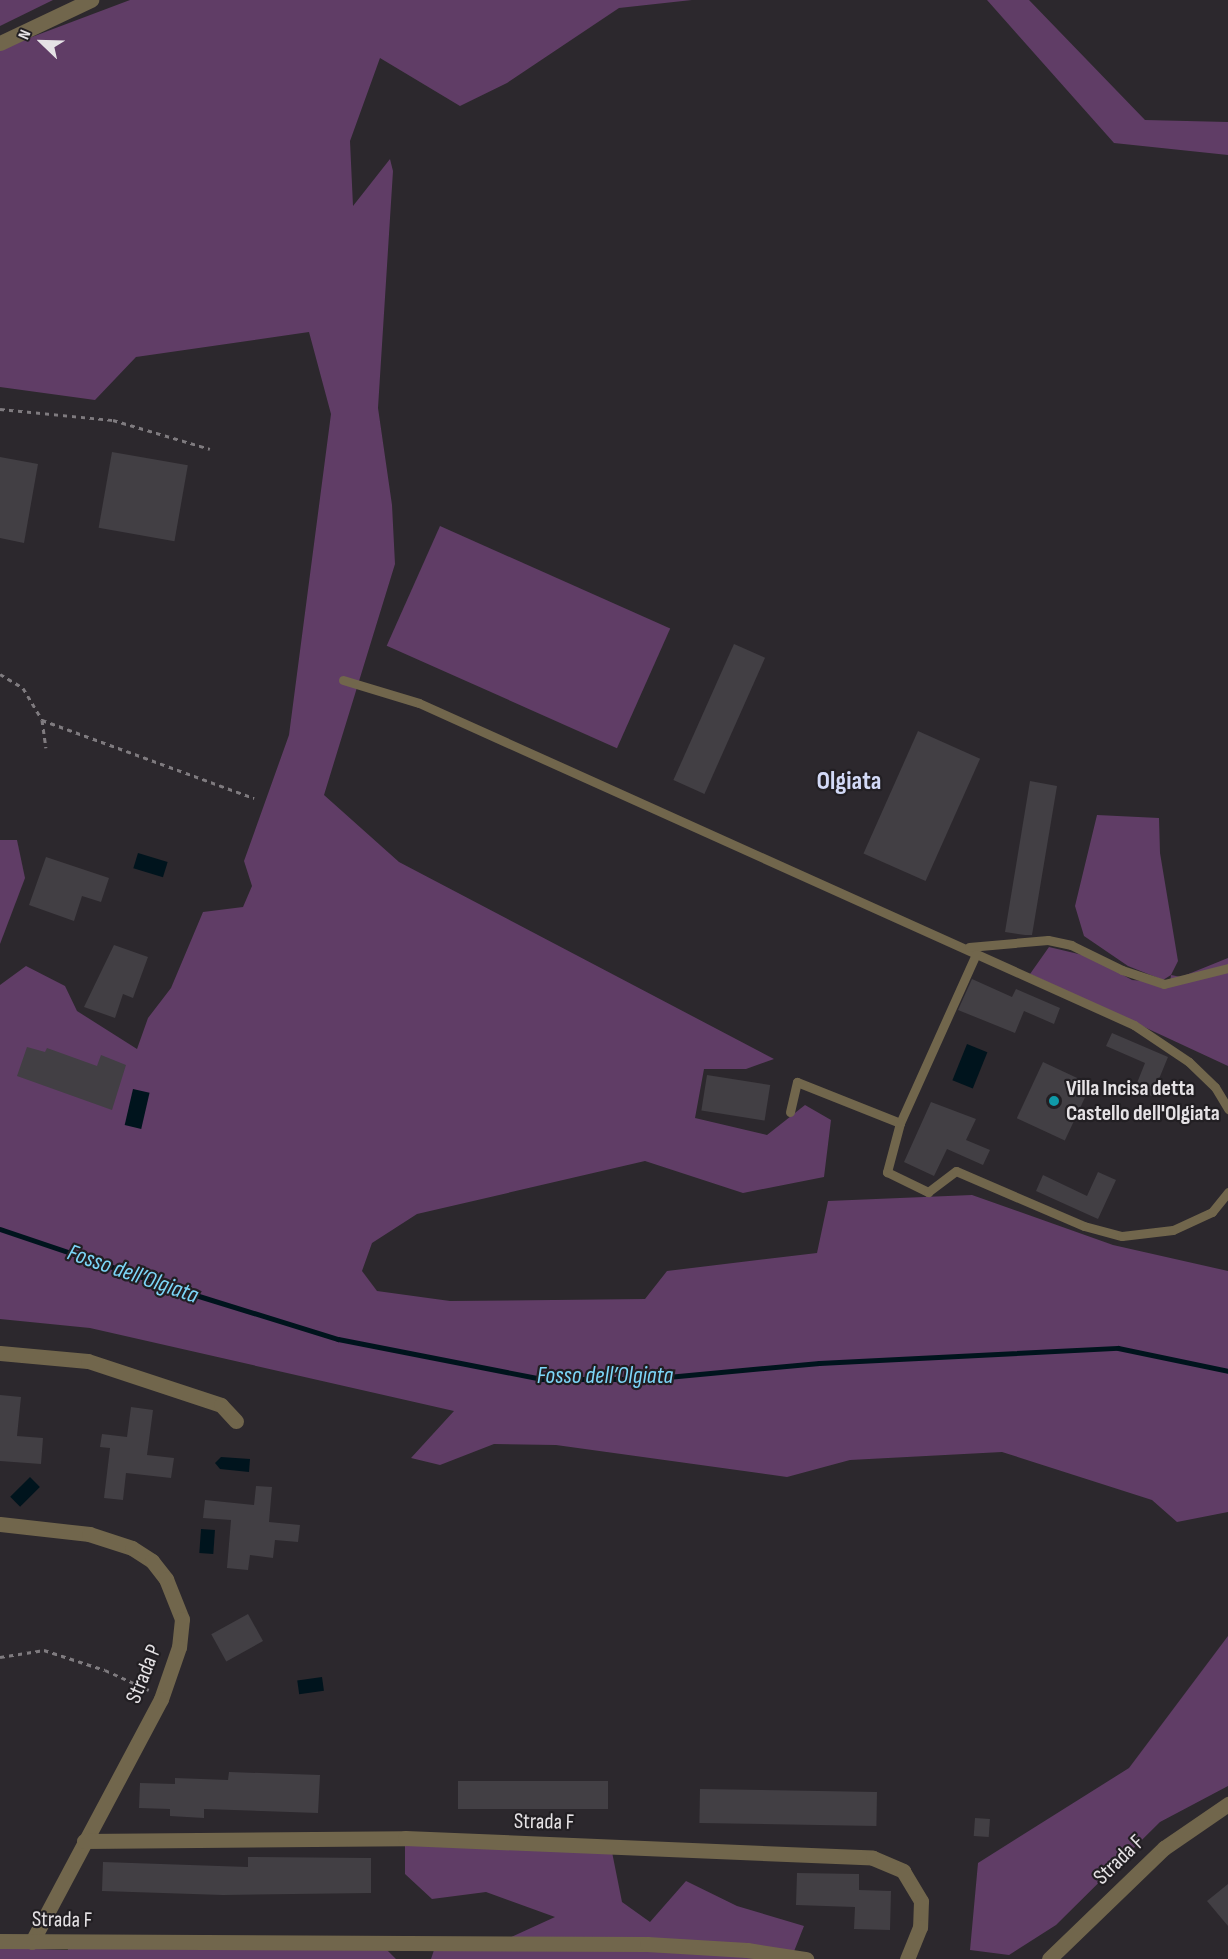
<!DOCTYPE html>
<html>
<head>
<meta charset="utf-8">
<style>
	body { margin:0 }
	#map { position:relative; width:1228px; height:1959px; overflow:hidden; background:#2c282d; font-family:"Sofia Sans Condensed",sans-serif }
	div>[style] { position:absolute }
	.green>* { inset:0; background:#603d66; transform-origin:0 0 }
	.water>* { inset:0; background:#00141d; transform-origin:0 0 }
	.stream>* { height:5px; margin:-2.5px; padding:0 2.5px; transform-origin:2.5px; border-radius:2.5px; background:#00141d }
	.building>* { inset:0; background:#423f44; transform-origin:0 0 }
	.path>* { height:3px; margin-top:-1.5px; transform-origin:0; background:repeating-linear-gradient(90deg,#7f7b7f 0 4.5px,transparent 0 9px) }
	.lane>* { height:9px; margin:-4.5px; padding:0 4.5px; transform-origin:4.5px; border-radius:4.5px; background:#71664c }
	.street>* { height:15px; margin:-7.5px; padding:0 7.5px; transform-origin:7.5px; border-radius:7.5px; background:#71664c }
	.dots>* { width:16px; height:16px; translate:-50% -50%; box-sizing:border-box; border:3px solid #221f23; border-radius:50% }
	span { translate:-50% -50%; white-space:nowrap; text-align:center; line-height:1.15; -webkit-text-stroke:4.5px #221f23; paint-order:stroke }
	.poi-label { font-size:22px; color:#e5e2e5; font-weight:700 }
	.left { translate:0 -50%; text-align:left }
	.street-label { font-size:22px; color:#e5e2e5 }
	.water-label { font-size:24px; color:#7cd6f8; font-style:italic }
	.quarter-label { font-size:26px; color:#d3daf7; font-weight:700 }
	.north { position:absolute; left:12px; top:12px; width:60px; height:60px; -webkit-text-stroke:4px #221f23; paint-order:stroke; rotate:293deg; font-size:16px; font-weight:700; line-height:24px; text-align:center; color:#e5e2e5 }
	.north::after { content:''; display:block; margin:auto; width:21px; height:27px; background:#e5e2e5; clip-path:polygon(50% 0,100% 100%,50% 72%,0 100%) }
</style>
</head>
<body>
<div id="map">
	<div class="green">
		<i style="clip-path:polygon(0 0,53px 0,0 26px)"></i>
		<i style="clip-path:polygon(130px 0,692px 0,619px 8px,507px 83px,460px 106px,380px 58px,350px 141px,353px 206px,390px 159px,393px 171px,378px 408px,392px 505px,395px 564px,324px 795px,399px 862px,774px 1059px,746px 1069px,704px 1069px,695px 1118px,767px 1135px,805px 1105px,831px 1120px,824px 1177px,743px 1193px,645px 1161px,417px 1214px,372px 1243px,362px 1271px,377px 1291px,450px 1301px,645px 1299px,667px 1271px,817px 1253px,828px 1201px,972px 1195px,1113px 1245px,1228px 1271px,1228px 1512px,1177px 1522px,1152px 1500px,1002px 1452px,850px 1460px,787px 1477px,556px 1445px,494px 1444px,440px 1465px,411px 1458px,454px 1411px,90px 1328px,0 1319px,0 985px,26px 966px,65px 986px,77px 1011px,137px 1049px,148px 1018px,171px 988px,203px 912px,243px 907px,252px 886px,244px 861px,289px 735px,331px 414px,309px 332px,136px 357px,95px 400px,0 387px,0 49px)"></i>
		<i style="clip-path:polygon(987px 0,1029px 0,1145px 120px,1228px 122px,1228px 155px,1114px 143px)"></i>
		<i style="left:440px;top:526px;width:252px;height:131px;rotate:24deg"></i>
		<i style="clip-path:polygon(1097px 815px,1159px 818px,1160px 853px,1178px 961px,1171px 975px,1181px 977px,1228px 958px,1228px 1066px,1030px 974px,1049px 947px,1091px 957px,1132px 980px,1170px 983px,1171px 975px,1163px 980px,1128px 966px,1084px 936px,1075px 906px)"></i>
		<i style="clip-path:polygon(0 840px,17px 840px,25px 878px,0 944px)"></i>
		<i style="clip-path:polygon(1228px 1636px,1228px 1786px,1160px 1822px,1056px 1925px,1009px 1955px,970px 1950px,978px 1863px,1129px 1768px)"></i>
		<i style="clip-path:polygon(405px 1838px,612px 1852px,622px 1902px,650px 1922px,686px 1881px,737px 1906px,804px 1926px,791px 1959px,431px 1959px,435px 1947px,498px 1943px,555px 1917px,486px 1892px,432px 1899px,405px 1874px)"></i>
		<i style="clip-path:polygon(66px 1942px,386px 1949px,396px 1959px,0 1959px,0 1948px,68px 1950px)"></i>
	</div>
	<div class="water">
		<i style="left:138px;top:853px;width:31px;height:16px;rotate:17deg"></i>
		<i style="left:967px;top:1044px;width:22px;height:39px;rotate:22deg"></i>
		<i style="left:133px;top:1089px;width:17px;height:37px;rotate:13deg"></i>
		<i style="clip-path:polygon(221px 1457px,250px 1459px,249px 1472px,220px 1469px,215px 1463px)"></i>
		<i style="left:30px;top:1477px;width:14px;height:28px;rotate:45deg"></i>
		<i style="left:201px;top:1529px;width:14px;height:24px;rotate:4deg"></i>
		<i style="left:322px;top:1677px;width:14px;height:25px;rotate:82deg"></i>
	</div>
	<div class="stream">
		<i style="left:0;top:1229px;width:200px;rotate:18.7deg"></i>
		<i style="left:189px;top:1293px;width:156px;rotate:17.2deg"></i>
		<i style="left:338px;top:1339px;width:208px;rotate:11.1deg"></i>
		<i style="left:542px;top:1379px;width:104px"></i>
		<i style="left:646px;top:1379px;width:174px;rotate:-5.3deg"></i>
		<i style="left:819px;top:1363px;width:299px;rotate:-2.9deg"></i>
		<i style="left:1118px;top:1348px;width:112px;rotate:11.8deg"></i>
	</div>
	<div class="building">
		<i style="left:112px;top:452px;width:77px;height:77px;rotate:10deg"></i>
		<i style="clip-path:polygon(0 457px,38px 464px,24px 543px,0 538px)"></i>
		<i style="left:734px;top:644px;width:34px;height:149px;rotate:24deg"></i>
		<i style="left:918px;top:731px;width:68px;height:134px;rotate:24deg"></i>
		<i style="clip-path:polygon(1030px 781px,1057px 786px,1032px 935px,1025px 935px,1005px 932px)"></i>
		<i style="clip-path:polygon(46px 857px,109px 878px,101px 902px,82px 896px,74px 921px,29px 905px)"></i>
		<i style="clip-path:polygon(114px 945px,148px 957px,133px 998px,123px 994px,115px 1018px,84px 1007px)"></i>
		<i style="clip-path:polygon(972px 979px,1012px 997px,1016px 989px,1060px 1008px,1054px 1024px,1024px 1011px,1015px 1033px,958px 1010px)"></i>
		<i style="clip-path:polygon(1112px 1033px,1168px 1057px,1152px 1096px,1135px 1088px,1145px 1063px,1106px 1046px)"></i>
		<i style="clip-path:polygon(27px 1047px,45px 1052px,47px 1048px,97px 1066px,101px 1055px,126px 1065px,112px 1110px,17px 1076px)"></i>
		<i style="left:1043px;top:1062px;width:53px;height:62px;rotate:25deg"></i>
		<i style="left:707px;top:1075px;width:64px;height:36px;rotate:9deg"></i>
		<i style="clip-path:polygon(931px 1102px,976px 1119px,966px 1140px,990px 1150px,983px 1165px,947px 1149px,934px 1176px,904px 1162px)"></i>
		<i style="clip-path:polygon(1098px 1172px,1116px 1180px,1098px 1219px,1036px 1191px,1043px 1175px,1087px 1196px)"></i>
		<i style="clip-path:polygon(0 1395px,21px 1397px,17px 1436px,43px 1438px,41px 1464px,0 1461px)"></i>
		<i style="clip-path:polygon(131px 1407px,153px 1410px,147px 1455px,174px 1458px,171px 1478px,126px 1473px,123px 1500px,104px 1498px,110px 1448px,100px 1447px,102px 1434px,127px 1437px)"></i>
		<i style="clip-path:polygon(256px 1486px,272px 1487px,269px 1522px,300px 1525px,298px 1542px,275px 1540px,273px 1558px,250px 1555px,248px 1570px,227px 1568px,231px 1520px,203px 1518px,205px 1500px,254px 1505px)"></i>
		<i style="left:248px;top:1614px;width:31px;height:42px;rotate:61deg"></i>
		<i style="clip-path:polygon(229px 1772px,320px 1775px,318px 1813px,204px 1809px,204px 1818px,170px 1816px,170px 1809px,139px 1808px,140px 1783px,175px 1784px,175px 1778px,228px 1780px)"></i>
		<i style="left:458px;top:1781px;width:150px;height:28px"></i>
		<i style="left:700px;top:1789px;width:177px;height:34px;rotate:1deg"></i>
		<i style="left:975px;top:1818px;width:15px;height:18px;rotate:4deg"></i>
		<i style="clip-path:polygon(248px 1857px,371px 1858px,371px 1893px,223px 1895px,102px 1891px,103px 1862px,248px 1867px)"></i>
		<i style="clip-path:polygon(797px 1873px,859px 1874px,859px 1890px,891px 1891px,890px 1930px,854px 1929px,855px 1907px,796px 1905px)"></i>
		<i style="clip-path:polygon(1228px 1884px,1228px 1926px,1207px 1901px)"></i>
	</div>
	<div class="path">
		<i style="left:0;top:409px;width:114px;rotate:5.6deg"></i>
		<i style="left:113px;top:420px;width:101px;rotate:16.6deg"></i>
		<i style="left:0;top:674px;width:27px;rotate:31deg"></i>
		<i style="left:23px;top:688px;width:37px;rotate:59deg"></i>
		<i style="left:42px;top:720px;width:28px;rotate:82deg"></i>
		<i style="left:42px;top:720px;width:226px;rotate:20.2deg"></i>
		<i style="left:0;top:1657px;width:45px;rotate:-9deg"></i>
		<i style="left:44px;top:1650px;width:64px;rotate:18.2deg"></i>
		<i style="left:105px;top:1670px;width:48px;rotate:24.4deg"></i>
	</div>
	<div class="lane">
		<i style="left:343px;top:680px;width:79px;rotate:16.8deg"></i>
		<i style="left:419px;top:703px;width:784px;rotate:24.24deg"></i>
		<i style="left:1134px;top:1025px;width:66px;rotate:33.9deg"></i>
		<i style="left:1189px;top:1062px;width:36px;rotate:44deg"></i>
		<i style="left:1215px;top:1087px;width:26px;rotate:59deg"></i>
		<i style="left:969px;top:947px;width:79px;rotate:-5.1deg"></i>
		<i style="left:1048px;top:940px;width:24px;rotate:12deg"></i>
		<i style="left:1071px;top:945px;width:57px;rotate:26.1deg"></i>
		<i style="left:1122px;top:970px;width:44px;rotate:18.4deg"></i>
		<i style="left:1164px;top:984px;width:66px;rotate:-14deg"></i>
		<i style="left:976px;top:954px;width:185px;rotate:114.2deg"></i>
		<i style="left:900px;top:1123px;width:51px;rotate:104.9deg"></i>
		<i style="left:887px;top:1172px;width:46px;rotate:26deg"></i>
		<i style="left:928px;top:1192px;width:35px;rotate:-37deg"></i>
		<i style="left:956px;top:1171px;width:139px;rotate:23.3deg"></i>
		<i style="left:1084px;top:1226px;width:39px;rotate:15deg"></i>
		<i style="left:1122px;top:1236px;width:51px;rotate:-6.7deg"></i>
		<i style="left:1173px;top:1230px;width:43px;rotate:-24.8deg"></i>
		<i style="left:1212px;top:1212px;width:26px;rotate:-51deg"></i>
		<i style="left:790px;top:1112px;width:31px;rotate:-77deg"></i>
		<i style="left:797px;top:1082px;width:111px;rotate:21.7deg"></i>
	</div>
	<div class="street">
		<i style="left:0;top:43px;width:101px;rotate:-25.3deg"></i>
		<i style="left:0;top:1353px;width:88px;rotate:5.2deg"></i>
		<i style="left:88px;top:1361px;width:140px;rotate:18.3deg"></i>
		<i style="left:221px;top:1405px;width:22px;rotate:47deg"></i>
		<i style="left:0;top:1524px;width:90px;rotate:6.4deg"></i>
		<i style="left:89px;top:1534px;width:45px;rotate:18deg"></i>
		<i style="left:132px;top:1548px;width:24px;rotate:33deg"></i>
		<i style="left:152px;top:1561px;width:23px;rotate:52deg"></i>
		<i style="left:166px;top:1579px;width:43px;rotate:68.2deg"></i>
		<i style="left:182px;top:1619px;width:28px;rotate:96deg"></i>
		<i style="left:179px;top:1647px;width:55px;rotate:109.1deg"></i>
		<i style="left:161px;top:1699px;width:275px;rotate:118deg"></i>
		<i style="left:84px;top:1841px;width:321px;rotate:-0.5deg"></i>
		<i style="left:405px;top:1838px;width:468px;rotate:2.4deg"></i>
		<i style="left:873px;top:1858px;width:33px;rotate:23deg"></i>
		<i style="left:903px;top:1871px;width:35px;rotate:59deg"></i>
		<i style="left:921px;top:1901px;width:26px;rotate:92deg"></i>
		<i style="left:920px;top:1927px;width:35px;rotate:112deg"></i>
		<i style="left:0;top:1941px;width:647px;rotate:0.27deg"></i>
		<i style="left:647px;top:1944px;width:100px;rotate:3.4deg"></i>
		<i style="left:747px;top:1950px;width:60px;rotate:8.7deg"></i>
		<i style="left:1049px;top:1959px;width:160px;rotate:-44deg"></i>
		<i style="left:1164px;top:1848px;width:78px;rotate:-34.5deg"></i>
	</div>
	<div class="dots">
		<i style="left:1054px;top:1101px;background:#0f9aa8"></i>
	</div>
	<div class="poi-label">
		<span class="left" style="left:1066px;top:1101px">Villa Incisa detta<br>Castello dell'Olgiata</span>
	</div>
	<div class="street-label">
		<span style="left:144px;top:1674px;rotate:-68deg">Strada P</span>
		<span style="left:544px;top:1822px;rotate:1deg">Strada F</span>
		<span style="left:1119px;top:1860px;rotate:-44deg">Strada F</span>
		<span style="left:62px;top:1920px;rotate:1deg">Strada F</span>
	</div>
	<div class="water-label">
		<span style="left:133px;top:1274px;rotate:19deg">Fosso dell’Olgiata</span>
		<span style="left:605px;top:1376px">Fosso dell’Olgiata</span>
	</div>
	<div class="quarter-label">
		<span style="left:849px;top:782px">Olgiata</span>
	</div>
	<div class="north">N</div>
</div>
</body>
</html>
